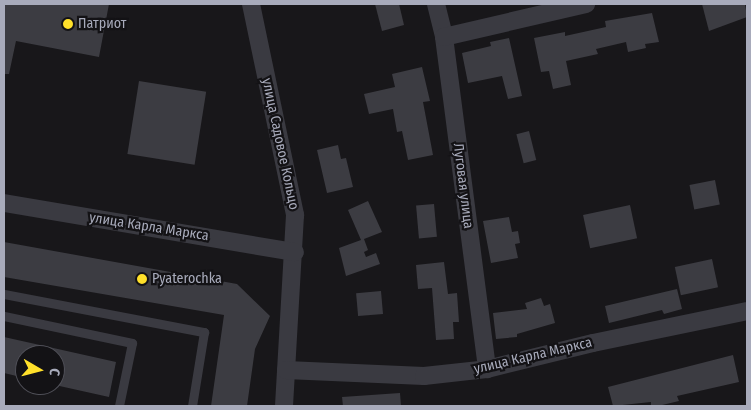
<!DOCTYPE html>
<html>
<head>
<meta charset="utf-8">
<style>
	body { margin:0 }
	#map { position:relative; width:751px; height:410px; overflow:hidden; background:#18171a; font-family:"Fira Sans Condensed",sans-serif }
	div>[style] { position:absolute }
	.building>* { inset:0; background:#3c3c42; transform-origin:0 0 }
	.service>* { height:9px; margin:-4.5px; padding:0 4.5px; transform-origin:4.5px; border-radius:4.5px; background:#3a3a41 }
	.minor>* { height:18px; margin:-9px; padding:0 9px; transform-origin:9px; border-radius:9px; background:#3a3a41 }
	.dots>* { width:14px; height:14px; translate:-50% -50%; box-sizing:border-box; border:2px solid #131215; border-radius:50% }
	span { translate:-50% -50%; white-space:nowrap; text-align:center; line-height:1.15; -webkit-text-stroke:4.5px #131215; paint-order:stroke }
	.poi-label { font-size:14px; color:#a8abbb }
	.left { translate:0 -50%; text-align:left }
	.street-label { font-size:14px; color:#a8abbb }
	.frame { position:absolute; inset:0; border:5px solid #a8abbb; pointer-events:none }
	.north { position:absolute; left:15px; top:345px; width:50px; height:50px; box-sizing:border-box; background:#131215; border:1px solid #4f4f57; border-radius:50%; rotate:98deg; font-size:14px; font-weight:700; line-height:20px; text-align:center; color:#a8abbb }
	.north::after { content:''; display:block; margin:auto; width:18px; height:22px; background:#ffe02a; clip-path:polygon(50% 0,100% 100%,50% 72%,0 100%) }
</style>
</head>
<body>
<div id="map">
	<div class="building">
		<i style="clip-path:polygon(4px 4px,109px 4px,99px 57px,16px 41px,9px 74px,4px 74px)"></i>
		<i style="clip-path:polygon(375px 4px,399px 4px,404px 25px,382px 31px)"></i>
		<i style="clip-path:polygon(702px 4px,745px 4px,747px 17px,709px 31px)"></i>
		<i style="clip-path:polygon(652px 13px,659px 42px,645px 44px,646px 48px,628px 52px,626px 42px,596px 49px,598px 54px,566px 61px,571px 85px,553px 89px,549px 71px,541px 72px,534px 38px,565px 32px,565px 36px,606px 27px,605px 21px)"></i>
		<i style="clip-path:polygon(509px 38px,522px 96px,508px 99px,502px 76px,468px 83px,462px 53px,491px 46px,490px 42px)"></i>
		<i style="clip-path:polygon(422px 67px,430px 101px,423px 102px,433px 155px,408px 160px,402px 131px,397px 132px,393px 109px,369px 114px,364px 94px,395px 87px,392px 74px)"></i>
		<i style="left:139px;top:81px;width:68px;height:74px;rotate:9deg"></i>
		<i style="left:529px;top:131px;width:30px;height:13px;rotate:76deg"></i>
		<i style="clip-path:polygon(338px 145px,341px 159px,346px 158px,353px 187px,327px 193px,317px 150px)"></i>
		<i style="left:715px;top:180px;width:25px;height:26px;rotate:79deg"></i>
		<i style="clip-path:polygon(368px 201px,382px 232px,364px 239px,368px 250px,364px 252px,366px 257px,376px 253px,380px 264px,346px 276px,339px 248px,361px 240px,348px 210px)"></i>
		<i style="left:434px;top:204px;width:33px;height:18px;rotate:85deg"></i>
		<i style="left:630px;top:205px;width:34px;height:48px;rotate:78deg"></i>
		<i style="clip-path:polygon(509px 217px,512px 232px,518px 231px,520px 243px,515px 244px,518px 258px,491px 263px,483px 221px)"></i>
		<i style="clip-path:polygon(4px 242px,237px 284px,270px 316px,255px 349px,247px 406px,211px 406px,224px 315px,4px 277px)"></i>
		<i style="left:712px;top:259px;width:29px;height:38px;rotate:78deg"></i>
		<i style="clip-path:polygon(444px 262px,448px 294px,457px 293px,459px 322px,453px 322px,454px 339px,436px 340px,432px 288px,418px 289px,416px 265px)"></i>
		<i style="clip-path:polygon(677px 289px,682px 309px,664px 314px,662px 310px,609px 323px,605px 306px)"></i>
		<i style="left:381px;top:291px;width:23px;height:25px;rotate:85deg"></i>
		<i style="clip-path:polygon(541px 298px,544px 306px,550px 304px,555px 323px,517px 334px,517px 337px,496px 339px,493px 313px,527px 309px,525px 303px)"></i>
		<i style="clip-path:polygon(4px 337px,116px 362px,109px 397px,55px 385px,55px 355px,25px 355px,25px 378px,4px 373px)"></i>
		<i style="clip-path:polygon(733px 355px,739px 382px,677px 396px,679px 401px,658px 406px,651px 406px,651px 402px,613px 406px,608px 387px)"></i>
		<i style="clip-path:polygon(400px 393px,401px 406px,343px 406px,342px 397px)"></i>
	</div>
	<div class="service">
		<i style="left:4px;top:294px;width:204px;rotate:10.8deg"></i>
		<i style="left:204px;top:332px;width:75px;rotate:99.2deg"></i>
		<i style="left:4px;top:316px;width:131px;rotate:11.9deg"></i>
		<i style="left:132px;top:343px;width:64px;rotate:101.7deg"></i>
	</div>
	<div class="minor">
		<i style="left:251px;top:4px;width:216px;rotate:78.2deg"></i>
		<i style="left:295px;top:215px;width:191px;rotate:93.3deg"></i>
		<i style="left:436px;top:4px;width:34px;rotate:76deg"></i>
		<i style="left:444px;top:37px;width:335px;rotate:82.6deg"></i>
		<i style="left:444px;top:37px;width:146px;rotate:-13.1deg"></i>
		<i style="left:4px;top:203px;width:295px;rotate:9.6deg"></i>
		<i style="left:286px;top:370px;width:138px;rotate:2.5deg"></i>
		<i style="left:424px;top:376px;width:63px;rotate:-6.3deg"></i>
		<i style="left:487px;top:369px;width:109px;rotate:-13.8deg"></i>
		<i style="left:593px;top:343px;width:157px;rotate:-11.7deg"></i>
	</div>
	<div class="dots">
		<i style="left:68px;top:24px;background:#ffe02a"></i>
		<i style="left:142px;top:279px;background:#ffe02a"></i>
	</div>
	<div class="poi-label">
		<span class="left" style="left:78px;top:24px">Патриот</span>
		<span class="left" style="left:152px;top:279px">Pyaterochka</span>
	</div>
	<div class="street-label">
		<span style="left:280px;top:144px;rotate:78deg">улица Садовое Кольцо</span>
		<span style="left:463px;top:186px;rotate:83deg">Луговая улица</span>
		<span style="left:149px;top:227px;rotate:9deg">улица Карла Маркса</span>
		<span style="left:533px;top:356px;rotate:-13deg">улица Карла Маркса</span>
	</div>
	<div class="frame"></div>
	<div class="north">С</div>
</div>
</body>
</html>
